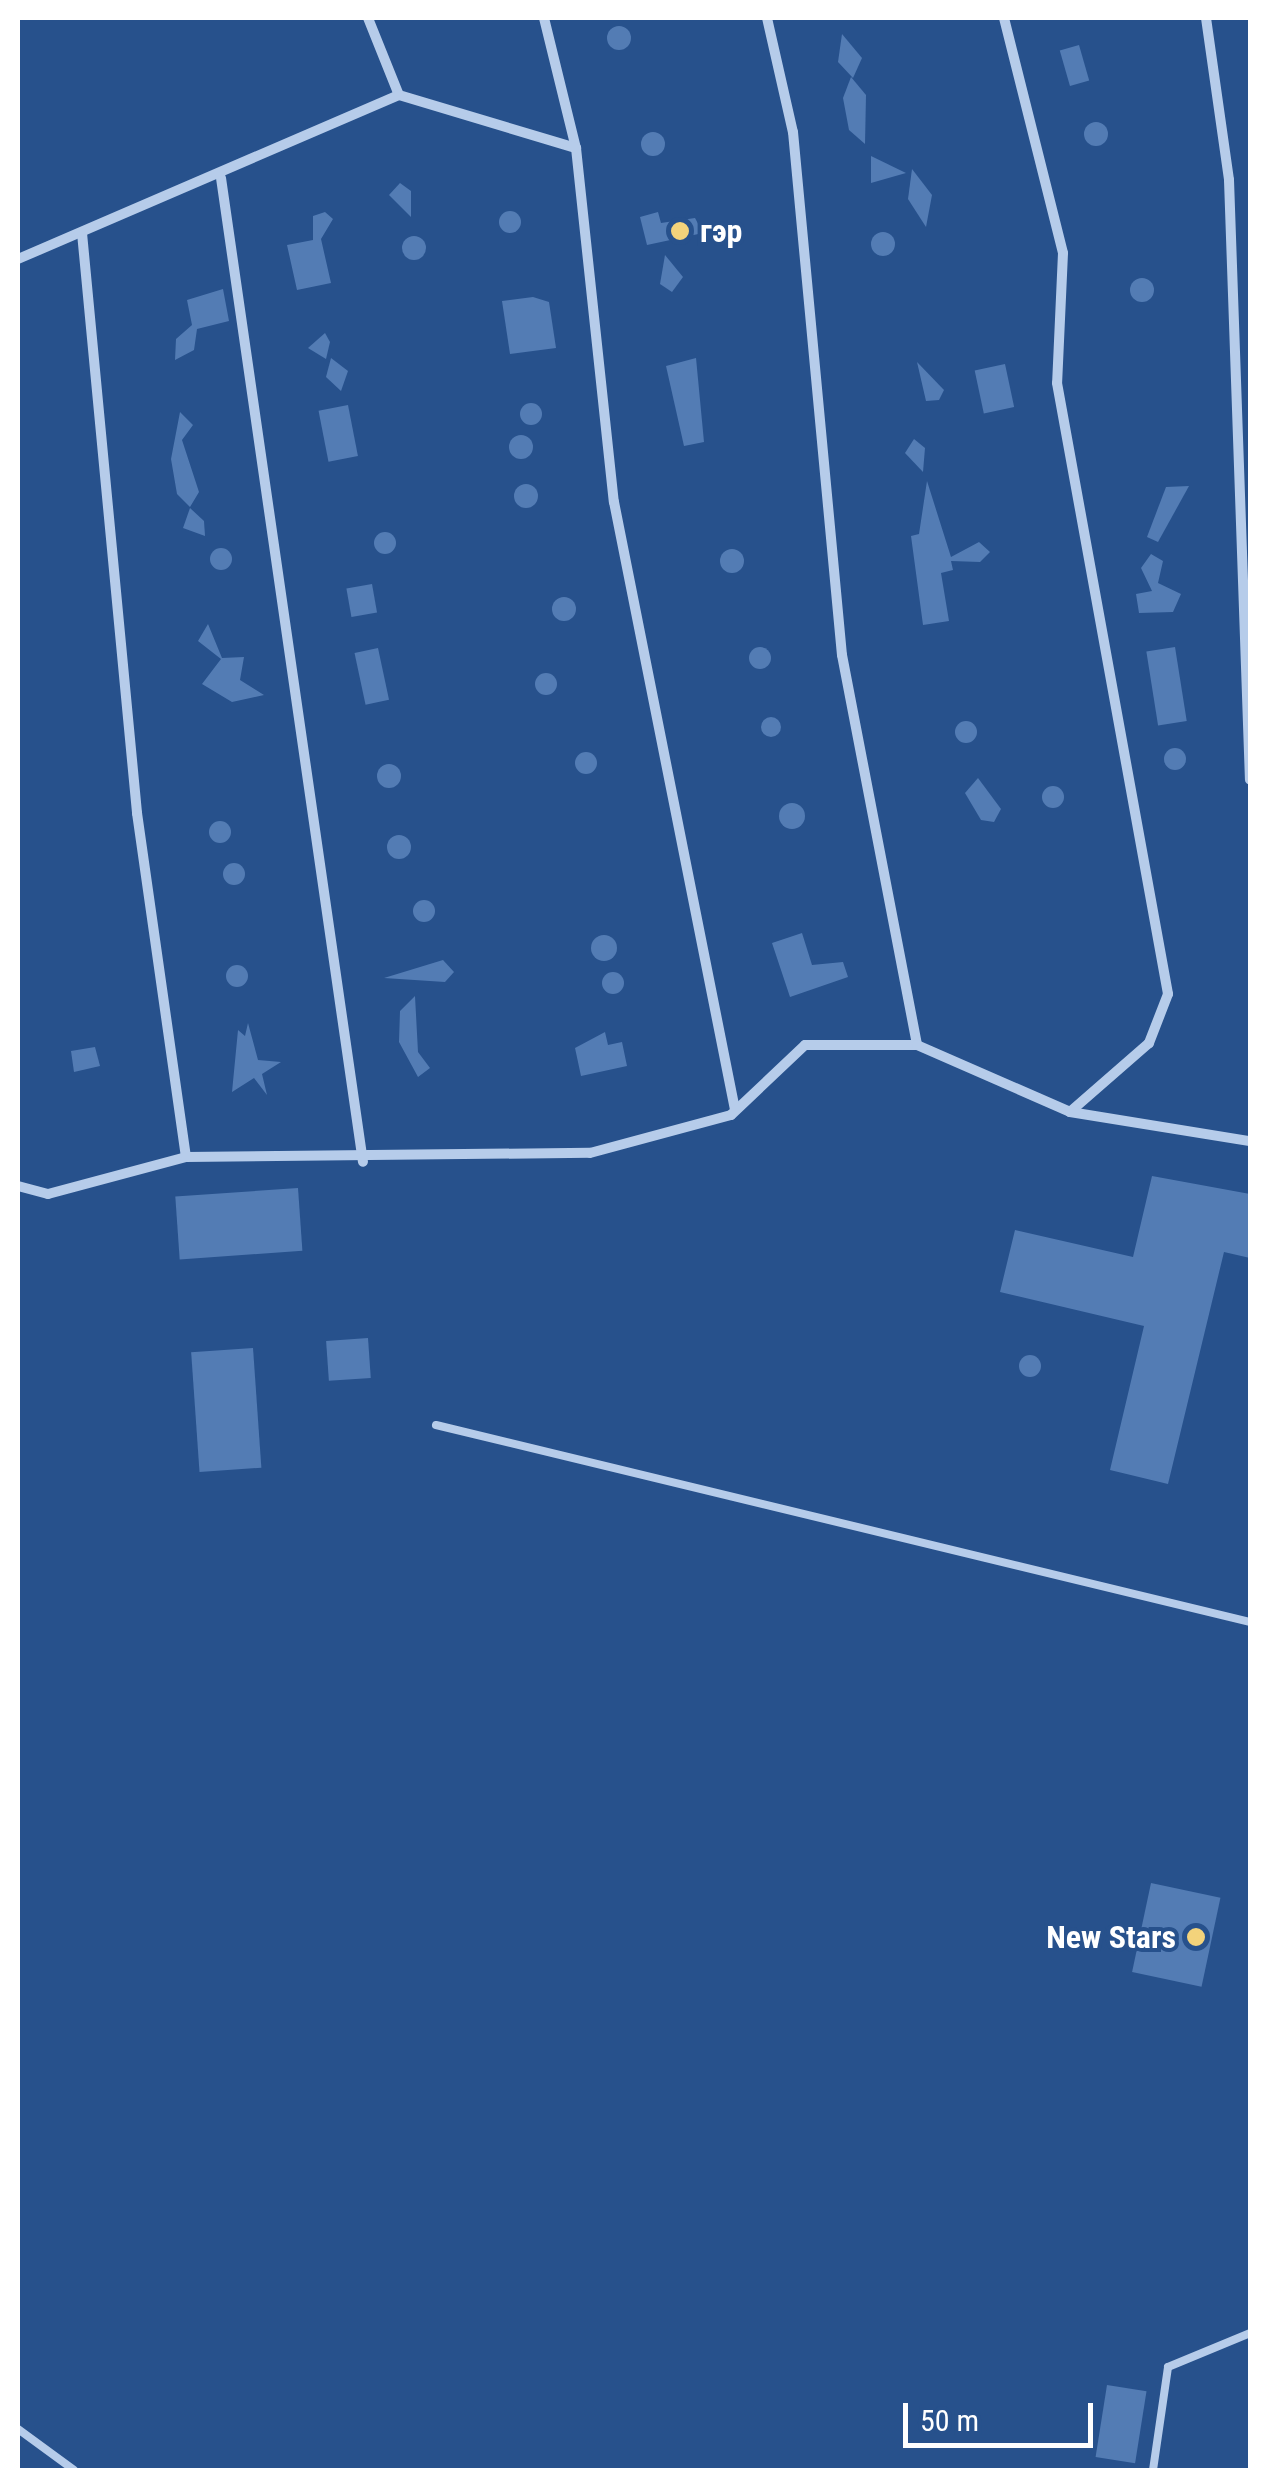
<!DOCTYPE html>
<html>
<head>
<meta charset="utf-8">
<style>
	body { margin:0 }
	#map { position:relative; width:1268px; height:2488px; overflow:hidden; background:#27518c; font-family:"Roboto Condensed",sans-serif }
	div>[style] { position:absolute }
	.building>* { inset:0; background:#537cb4; transform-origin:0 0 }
	.round { border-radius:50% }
	.service>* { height:8px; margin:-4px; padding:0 4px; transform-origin:4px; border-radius:4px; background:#b6ccea }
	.minor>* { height:10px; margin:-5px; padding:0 5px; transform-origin:5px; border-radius:5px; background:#b6ccea }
	.dots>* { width:28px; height:28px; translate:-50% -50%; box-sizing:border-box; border:5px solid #27518c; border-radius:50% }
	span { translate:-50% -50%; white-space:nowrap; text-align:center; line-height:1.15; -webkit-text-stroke:8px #27518c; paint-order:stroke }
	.poi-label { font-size:32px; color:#fff; font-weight:700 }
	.left { translate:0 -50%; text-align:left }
	.right { translate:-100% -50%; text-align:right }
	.frame { position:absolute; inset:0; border:20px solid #fff; pointer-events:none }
	.scale { position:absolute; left:903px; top:2403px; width:190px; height:45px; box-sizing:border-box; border:5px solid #fff; border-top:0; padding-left:12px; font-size:30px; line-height:35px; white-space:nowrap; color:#fff; -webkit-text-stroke:8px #27518c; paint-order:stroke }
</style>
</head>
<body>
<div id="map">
	<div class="building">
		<i class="round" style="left:607px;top:26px;width:24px;height:24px"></i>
		<i style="clip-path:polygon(842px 34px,862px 58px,853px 78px,838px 62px)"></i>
		<i style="left:1079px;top:45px;width:37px;height:20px;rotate:74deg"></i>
		<i style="clip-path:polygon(851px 77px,866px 95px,865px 144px,849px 130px,843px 98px)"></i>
		<i class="round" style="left:1084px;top:122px;width:24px;height:24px"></i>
		<i class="round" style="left:641px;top:132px;width:24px;height:24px"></i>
		<i style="clip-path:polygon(871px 156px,906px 173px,871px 183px)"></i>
		<i style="clip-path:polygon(912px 169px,932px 195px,926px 227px,908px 199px)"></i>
		<i style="clip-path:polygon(400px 183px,411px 191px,411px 217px,389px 195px)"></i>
		<i class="round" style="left:499px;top:211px;width:22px;height:22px"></i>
		<i style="clip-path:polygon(325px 212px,333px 219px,321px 239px,331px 283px,297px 290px,287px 245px,313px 240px,313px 216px)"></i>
		<i style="clip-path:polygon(658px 212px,661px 223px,695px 218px,703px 233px,647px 245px,640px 217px)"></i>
		<i class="round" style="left:871px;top:232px;width:24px;height:24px"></i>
		<i class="round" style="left:402px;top:236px;width:24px;height:24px"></i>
		<i style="clip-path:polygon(665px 255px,683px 277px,672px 292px,660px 284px)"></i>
		<i class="round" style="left:1130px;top:278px;width:24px;height:24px"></i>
		<i style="clip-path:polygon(223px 289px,229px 321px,197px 329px,194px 350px,175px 360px,176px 339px,192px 325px,187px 300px)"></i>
		<i style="clip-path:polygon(533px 297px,549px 302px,556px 348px,510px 354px,502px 301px)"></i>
		<i style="clip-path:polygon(325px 333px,330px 342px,326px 359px,308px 348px)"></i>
		<i style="clip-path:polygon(331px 358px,348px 371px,341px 391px,326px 377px)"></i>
		<i style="clip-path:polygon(696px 358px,704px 442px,684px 446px,666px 366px)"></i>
		<i style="clip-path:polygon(917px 362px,944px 390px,939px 400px,926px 401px)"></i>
		<i style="left:1005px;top:364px;width:44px;height:31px;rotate:78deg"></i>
		<i class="round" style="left:520px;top:403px;width:22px;height:22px"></i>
		<i style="left:348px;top:405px;width:52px;height:30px;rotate:79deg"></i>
		<i style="clip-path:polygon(180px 412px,193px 425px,182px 440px,199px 492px,190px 507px,177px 494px,171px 459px)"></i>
		<i class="round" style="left:509px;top:435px;width:24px;height:24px"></i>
		<i style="clip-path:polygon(914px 439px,925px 448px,923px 472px,905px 453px)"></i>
		<i style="clip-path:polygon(927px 481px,951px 557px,979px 542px,990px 552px,980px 562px,951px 561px,953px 570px,941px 573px,949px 621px,923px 625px,911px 536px,919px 534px)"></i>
		<i class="round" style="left:514px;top:484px;width:24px;height:24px"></i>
		<i style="clip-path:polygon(1189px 486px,1158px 542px,1147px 537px,1166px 487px)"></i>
		<i style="clip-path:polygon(190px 508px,204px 521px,205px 536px,183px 528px)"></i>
		<i class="round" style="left:374px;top:532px;width:22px;height:22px"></i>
		<i class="round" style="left:210px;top:548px;width:22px;height:22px"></i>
		<i class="round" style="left:720px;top:549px;width:24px;height:24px"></i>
		<i style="clip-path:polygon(1151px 554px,1163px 561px,1158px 583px,1181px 594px,1173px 612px,1139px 613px,1136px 594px,1152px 591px,1141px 568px)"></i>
		<i style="left:372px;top:584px;width:29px;height:26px;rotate:80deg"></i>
		<i class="round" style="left:552px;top:597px;width:24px;height:24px"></i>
		<i style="clip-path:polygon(208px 624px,222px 658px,244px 657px,240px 680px,264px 695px,232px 702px,202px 684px,221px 659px,198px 641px)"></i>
		<i style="left:1175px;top:647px;width:75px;height:29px;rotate:81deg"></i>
		<i class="round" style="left:749px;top:647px;width:22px;height:22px"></i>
		<i style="left:378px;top:648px;width:53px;height:24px;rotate:78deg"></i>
		<i class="round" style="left:535px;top:673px;width:22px;height:22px"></i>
		<i class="round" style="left:761px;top:717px;width:20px;height:20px"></i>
		<i class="round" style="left:955px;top:721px;width:22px;height:22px"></i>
		<i class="round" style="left:1164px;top:748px;width:22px;height:22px"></i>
		<i class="round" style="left:575px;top:752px;width:22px;height:22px"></i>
		<i class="round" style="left:377px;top:764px;width:24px;height:24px"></i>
		<i style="clip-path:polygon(978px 778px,1001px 809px,994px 822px,981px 820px,965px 793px)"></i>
		<i class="round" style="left:1042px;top:786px;width:22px;height:22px"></i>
		<i class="round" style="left:779px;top:803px;width:26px;height:26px"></i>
		<i class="round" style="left:209px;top:821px;width:22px;height:22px"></i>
		<i class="round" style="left:387px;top:835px;width:24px;height:24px"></i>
		<i class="round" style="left:223px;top:863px;width:22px;height:22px"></i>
		<i class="round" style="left:413px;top:900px;width:22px;height:22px"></i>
		<i style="clip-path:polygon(802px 933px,812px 965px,843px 962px,848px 977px,790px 997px,772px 943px)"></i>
		<i class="round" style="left:591px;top:935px;width:26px;height:26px"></i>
		<i style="clip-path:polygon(443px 960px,454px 972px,445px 982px,384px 978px)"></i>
		<i class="round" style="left:226px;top:965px;width:22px;height:22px"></i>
		<i class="round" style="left:602px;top:972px;width:22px;height:22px"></i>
		<i style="clip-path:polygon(415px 996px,418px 1052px,430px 1068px,418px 1077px,399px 1042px,400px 1011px)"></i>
		<i style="clip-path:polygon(248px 1023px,258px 1060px,281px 1062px,262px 1074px,267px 1095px,254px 1078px,232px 1092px,238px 1030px,245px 1036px)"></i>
		<i style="clip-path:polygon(605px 1032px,608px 1045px,622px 1042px,627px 1066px,581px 1076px,575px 1048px)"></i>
		<i style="clip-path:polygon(95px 1047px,100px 1066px,74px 1072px,71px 1051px)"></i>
		<i style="clip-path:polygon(1152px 1176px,1250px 1194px,1250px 1258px,1224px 1252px,1168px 1484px,1110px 1470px,1144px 1326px,1000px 1292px,1015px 1230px,1133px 1257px)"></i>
		<i style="left:298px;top:1188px;width:63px;height:123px;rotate:86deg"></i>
		<i style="left:368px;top:1338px;width:40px;height:42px;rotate:86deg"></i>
		<i style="left:253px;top:1348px;width:120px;height:62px;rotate:86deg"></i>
		<i class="round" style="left:1019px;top:1355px;width:22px;height:22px"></i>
		<i style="left:1151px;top:1883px;width:71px;height:91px;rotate:12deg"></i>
		<i style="left:1107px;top:2385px;width:40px;height:73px;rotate:9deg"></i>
	</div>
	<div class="service">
		<i style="left:436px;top:1425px;width:837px;rotate:13.6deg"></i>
		<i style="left:18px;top:2429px;width:69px;rotate:36.2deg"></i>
		<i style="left:1153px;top:2470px;width:104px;rotate:-81.7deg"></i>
		<i style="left:1168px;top:2367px;width:89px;rotate:-22.5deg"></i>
	</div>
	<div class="minor">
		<i style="left:368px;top:18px;width:83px;rotate:68.1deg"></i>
		<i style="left:544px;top:18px;width:134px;rotate:76.2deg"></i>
		<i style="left:576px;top:148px;width:356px;rotate:83.9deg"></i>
		<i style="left:614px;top:502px;width:620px;rotate:78.74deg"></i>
		<i style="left:767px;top:18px;width:117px;rotate:77.2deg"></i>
		<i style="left:793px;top:132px;width:525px;rotate:84.65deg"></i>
		<i style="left:842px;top:655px;width:397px;rotate:79.1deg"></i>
		<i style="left:1004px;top:18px;width:242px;rotate:75.9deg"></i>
		<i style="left:1063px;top:253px;width:130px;rotate:92.6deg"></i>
		<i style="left:1057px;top:383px;width:621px;rotate:79.7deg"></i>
		<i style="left:1168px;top:994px;width:53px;rotate:111.2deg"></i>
		<i style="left:1149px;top:1043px;width:105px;rotate:138.9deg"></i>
		<i style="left:1206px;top:18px;width:164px;rotate:81.9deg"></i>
		<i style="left:1229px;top:180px;width:600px;rotate:88deg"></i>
		<i style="left:221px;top:178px;width:994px;rotate:81.79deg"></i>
		<i style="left:82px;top:233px;width:583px;rotate:84.58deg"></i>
		<i style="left:137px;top:813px;width:347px;rotate:81.9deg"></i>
		<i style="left:18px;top:259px;width:415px;rotate:-23.3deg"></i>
		<i style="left:399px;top:95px;width:185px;rotate:16.7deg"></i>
		<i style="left:18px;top:1186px;width:31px;rotate:15deg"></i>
		<i style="left:48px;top:1194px;width:143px;rotate:-15deg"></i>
		<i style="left:186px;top:1157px;width:404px;rotate:-0.6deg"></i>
		<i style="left:590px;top:1153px;width:146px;rotate:-15.1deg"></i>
		<i style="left:731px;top:1115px;width:102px;rotate:-43.4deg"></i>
		<i style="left:805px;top:1045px;width:112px"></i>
		<i style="left:917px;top:1045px;width:167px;rotate:23.6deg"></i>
		<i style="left:1070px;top:1112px;width:182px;rotate:9.2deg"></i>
	</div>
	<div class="dots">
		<i style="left:680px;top:231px;background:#f3d37b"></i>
		<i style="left:1196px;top:1937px;background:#f3d37b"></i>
	</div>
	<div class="poi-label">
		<span class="left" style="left:700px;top:231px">гэр</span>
		<span class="right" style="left:1176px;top:1937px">New Stars</span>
	</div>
	<div class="frame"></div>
	<div class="scale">50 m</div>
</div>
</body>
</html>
